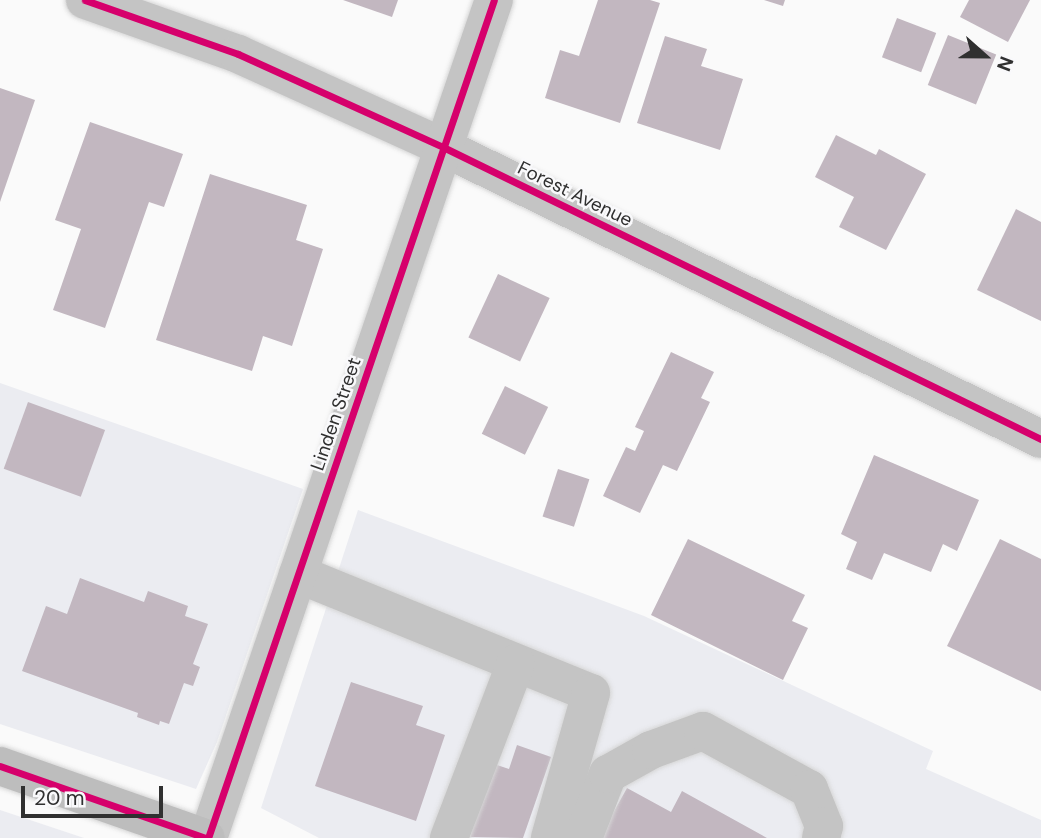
<!DOCTYPE html>
<html>
<head>
<meta charset="utf-8">
<style>
	body { margin:0 }
	#map { position:relative; width:1041px; height:838px; overflow:hidden; background:#fafafa; font-family:"DM Sans",sans-serif }
	div>[style] { position:absolute }
	.built>* { inset:0; background:#ebecf1 }
	.building>* { inset:0; background:#c2b7c0; transform-origin:0 0 }
	.roads { filter:drop-shadow(0 0 2px #d6d6d6) drop-shadow(0 0 2px #d6d6d6) }
	.minor>* { height:38px; margin:-19px; padding:0 19px; transform-origin:19px; border-radius:19px; background:#c4c4c4 }
	.major>* { height:38px; margin:-19px; padding:0 19px; transform-origin:19px; border-radius:19px; background:#bdbdbd }
	.cycleway>* { height:7px; margin:-3.5px; padding:0 3.5px; transform-origin:3.5px; border-radius:3.5px; background:#d6006c }
	span { translate:-50% -50%; white-space:nowrap; text-align:center; line-height:1.15; -webkit-text-stroke:5px #f9f9fb; paint-order:stroke }
	.street-label { font-size:19px; color:#303030 }
	.north { position:absolute; left:950px; top:21px; width:70px; height:70px; -webkit-text-stroke:5px #f9f9fb; paint-order:stroke; rotate:111deg; font-size:19px; font-weight:700; line-height:28px; text-align:center; color:#303030 }
	.north::after { content:''; display:block; margin:auto; width:24px; height:32px; background:#303030; clip-path:polygon(50% 0,100% 100%,50% 72%,0 100%) }
	.scale { position:absolute; left:21px; top:786px; width:142px; height:32px; box-sizing:border-box; border:4px solid #303030; border-top:0; padding-left:9px; font-size:21px; line-height:24px; white-space:nowrap; color:#303030; -webkit-text-stroke:5px #f9f9fb; paint-order:stroke }
</style>
</head>
<body>
<div id="map">
	<div class="built">
		<i style="clip-path:polygon(0 383px,303px 489px,217px 742px,196px 789px,0 724px)"></i>
		<i style="clip-path:polygon(358px 510px,644px 616px,933px 751px,926px 769px,1041px 820px,1041px 838px,319px 838px,261px 808px)"></i>
		<i style="clip-path:polygon(0 810px,84px 838px,0 838px)"></i>
	</div>
	<div class="building">
		<i style="clip-path:polygon(343px 0,398px 0,392px 17px)"></i>
		<i style="clip-path:polygon(598px 0,650px 0,660px 3px,620px 123px,545px 98px,560px 50px,579px 56px)"></i>
		<i style="clip-path:polygon(764px 0,785px 0,783px 6px)"></i>
		<i style="clip-path:polygon(969px 0,1030px 0,1008px 42px,960px 17px)"></i>
		<i style="left:897px;top:18px;width:42px;height:42px;rotate:21deg"></i>
		<i style="left:948px;top:35px;width:52px;height:54px;rotate:22deg"></i>
		<i style="clip-path:polygon(665px 36px,707px 49px,701px 66px,743px 79px,720px 150px,637px 123px)"></i>
		<i style="clip-path:polygon(0 88px,35px 100px,0 202px)"></i>
		<i style="clip-path:polygon(90px 122px,183px 154px,164px 207px,149px 202px,105px 328px,53px 310px,81px 229px,55px 220px)"></i>
		<i style="clip-path:polygon(836px 135px,876px 155px,879px 149px,926px 174px,886px 250px,839px 227px,854px 197px,815px 177px)"></i>
		<i style="clip-path:polygon(210px 174px,307px 205px,296px 240px,323px 249px,292px 346px,263px 336px,252px 371px,156px 340px)"></i>
		<i style="clip-path:polygon(1016px 209px,1041px 222px,1041px 321px,977px 290px)"></i>
		<i style="left:498px;top:274px;width:57px;height:70px;rotate:25deg"></i>
		<i style="clip-path:polygon(671px 352px,714px 372px,701px 398px,710px 402px,677px 471px,663px 465px,640px 513px,603px 496px,626px 447px,635px 451px,644px 431px,635px 427px)"></i>
		<i style="left:505px;top:386px;width:48px;height:53px;rotate:26deg"></i>
		<i style="left:28px;top:402px;width:82px;height:71px;rotate:20deg"></i>
		<i style="clip-path:polygon(874px 455px,979px 500px,957px 551px,943px 544px,931px 572px,884px 553px,872px 580px,846px 569px,857px 542px,841px 534px)"></i>
		<i style="left:558px;top:469px;width:33px;height:50px;rotate:18deg"></i>
		<i style="clip-path:polygon(688px 539px,805px 595px,792px 621px,808px 628px,783px 680px,651px 615px)"></i>
		<i style="clip-path:polygon(1000px 539px,1041px 559px,1041px 691px,947px 646px)"></i>
		<i style="clip-path:polygon(80px 578px,144px 602px,148px 591px,188px 606px,185px 616px,208px 624px,193px 664px,200px 667px,193px 686px,184px 683px,169px 724px,160px 721px,159px 725px,137px 717px,138px 713px,22px 671px,46px 606px,67px 614px)"></i>
		<i style="clip-path:polygon(351px 682px,423px 706px,416px 725px,445px 735px,416px 821px,315px 786px)"></i>
		<i style="clip-path:polygon(517px 745px,551px 757px,523px 838px,470px 837px,494px 764px,509px 769px)"></i>
		<i style="clip-path:polygon(627px 788px,671px 812px,682px 791px,767px 838px,599px 838px)"></i>
	</div>
	<div class="roads">
		<div class="minor">
			<i style="left:85px;top:0;width:162px;rotate:19.4deg"></i>
			<i style="left:238px;top:54px;width:225px;rotate:24.4deg"></i>
			<i style="left:443px;top:147px;width:665px;rotate:26.03deg"></i>
			<i style="left:298px;top:574px;width:316px;rotate:22.1deg"></i>
			<i style="left:591px;top:693px;width:151px;rotate:105.8deg"></i>
			<i style="left:208px;top:838px;width:885px;rotate:-71.16deg"></i>
			<i style="left:449px;top:838px;width:187px;rotate:-69.1deg"></i>
			<i style="left:583px;top:838px;width:69px;rotate:-68.7deg"></i>
			<i style="left:608px;top:774px;width:49px;rotate:-29.2deg"></i>
			<i style="left:651px;top:750px;width:55px;rotate:-20.1deg"></i>
			<i style="left:703px;top:731px;width:121px;rotate:28.7deg"></i>
			<i style="left:809px;top:789px;width:40px;rotate:68deg"></i>
			<i style="left:824px;top:826px;width:12px;rotate:104deg"></i>
		</div>
		<div class="major">
			<i style="left:0;top:766px;width:218px;rotate:19.3deg"></i>
		</div>
	</div>
	<div class="cycleway">
		<i style="left:85px;top:0;width:162px;rotate:19.4deg"></i>
		<i style="left:238px;top:54px;width:225px;rotate:24.4deg"></i>
		<i style="left:443px;top:147px;width:665px;rotate:26.03deg"></i>
		<i style="left:0;top:766px;width:218px;rotate:19.3deg"></i>
		<i style="left:208px;top:838px;width:885px;rotate:-71.16deg"></i>
	</div>
	<div class="street-label">
		<span style="left:575px;top:194px;rotate:26deg">Forest Avenue</span>
		<span style="left:336px;top:414px;rotate:-71deg">Linden Street</span>
	</div>
	<div class="north">N</div>
	<div class="scale">20 m</div>
</div>
</body>
</html>
